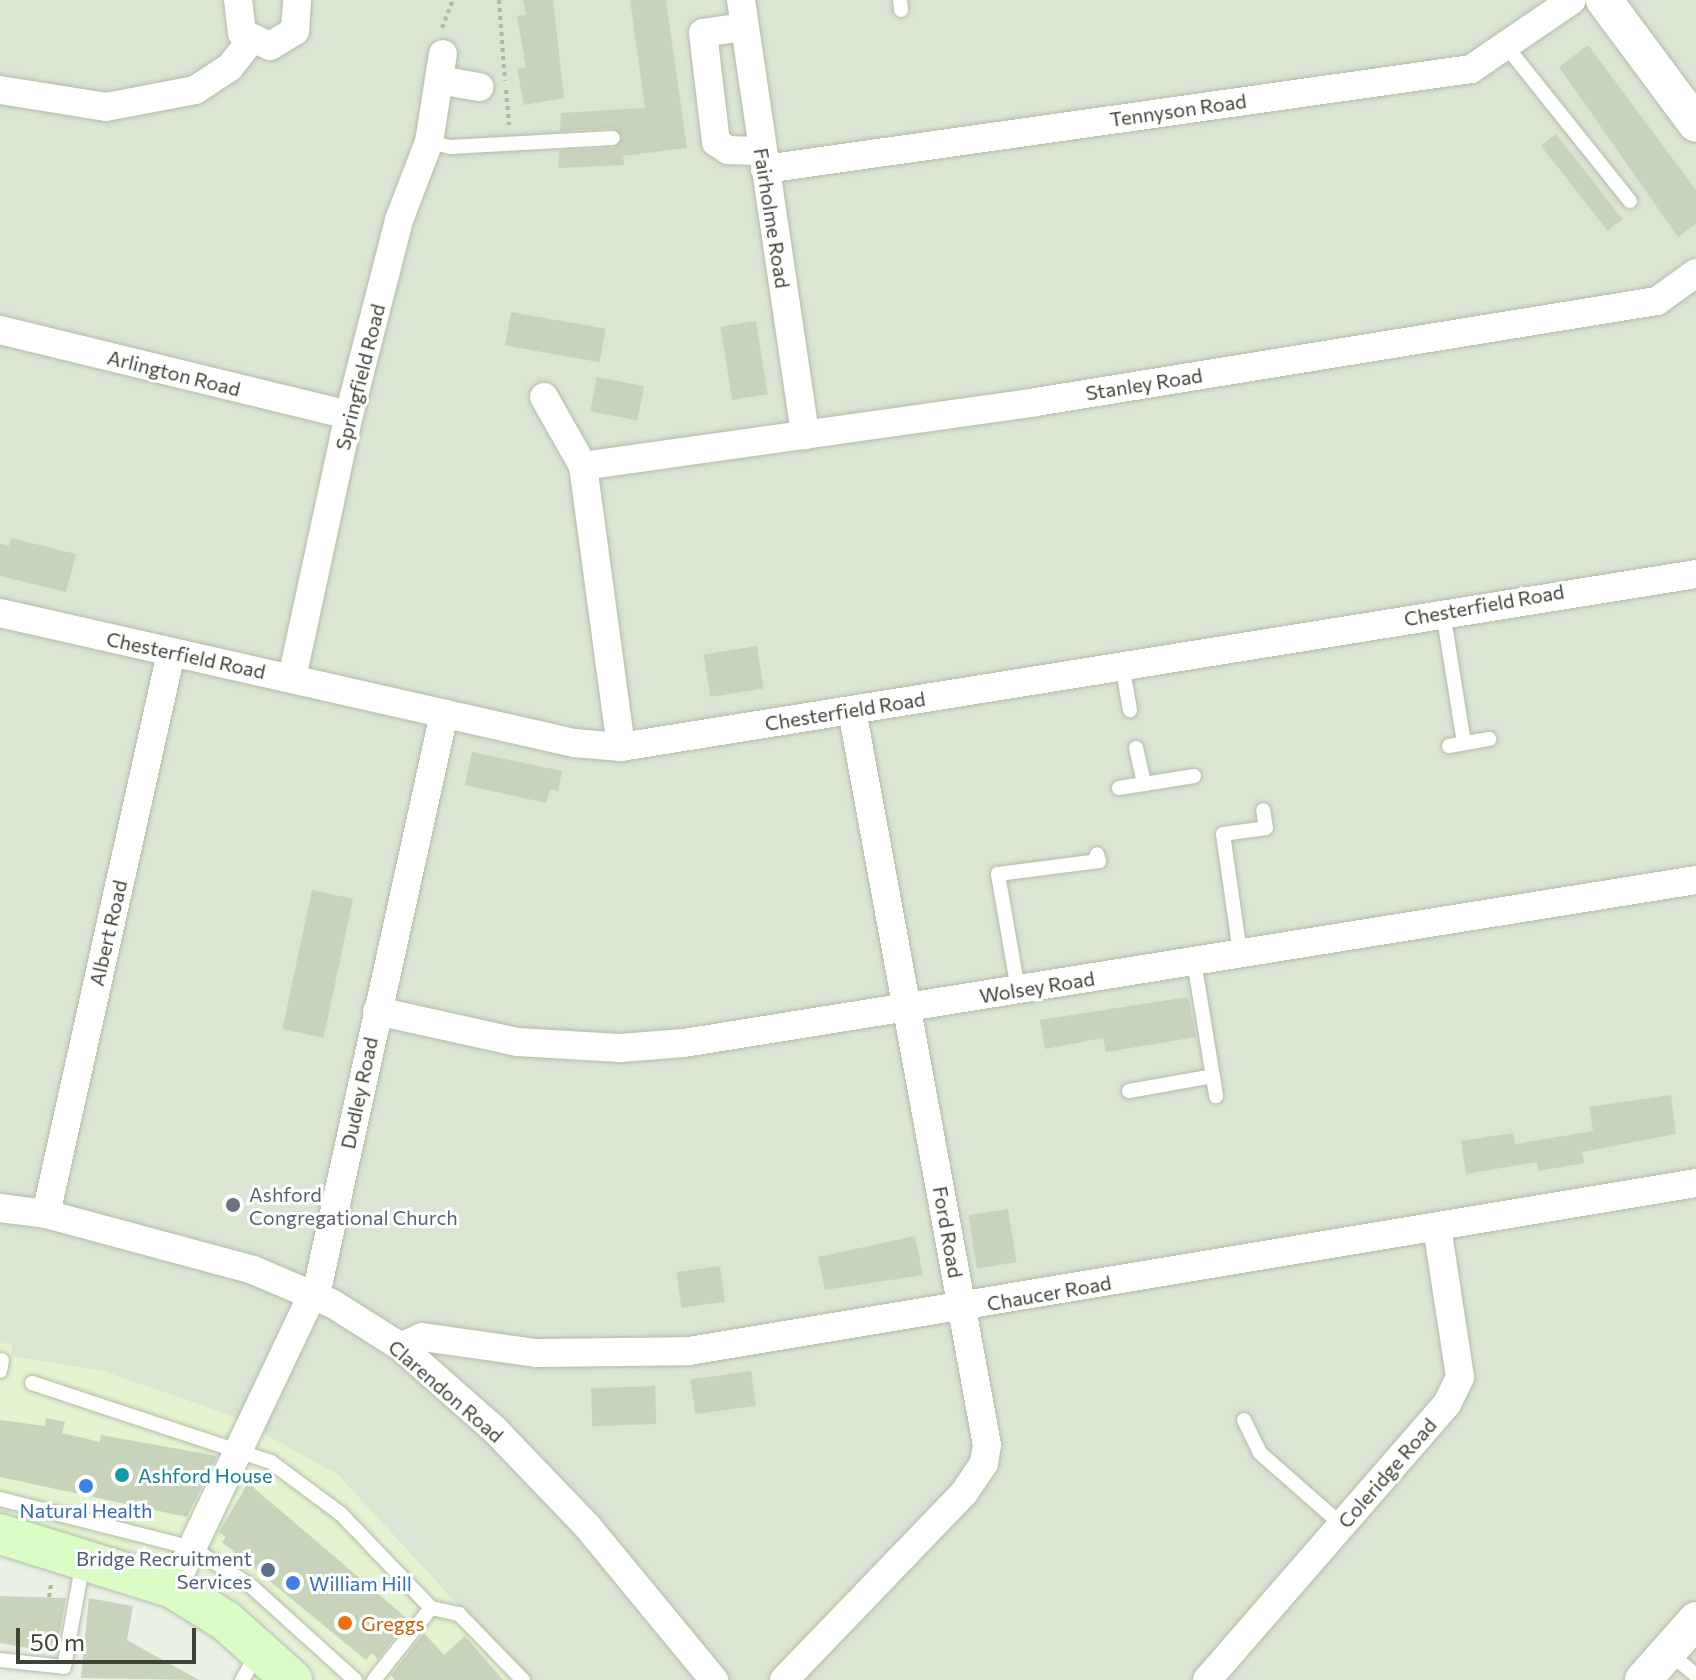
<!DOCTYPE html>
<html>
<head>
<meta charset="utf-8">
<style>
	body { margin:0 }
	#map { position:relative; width:1696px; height:1680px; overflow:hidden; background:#eaf2e5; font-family:Commissioner,sans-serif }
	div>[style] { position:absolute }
	.residential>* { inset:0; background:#dbe5d3 }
	.commercial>* { inset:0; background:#e4f3d0 }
	.building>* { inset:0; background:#c7d3bb; transform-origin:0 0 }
	.path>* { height:4px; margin-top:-2px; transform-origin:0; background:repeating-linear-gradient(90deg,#abbe9a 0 4px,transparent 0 8px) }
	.roads { filter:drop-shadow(0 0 2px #b2bca8) drop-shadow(0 0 2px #b2bca8) }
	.service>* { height:14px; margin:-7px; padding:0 7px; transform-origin:7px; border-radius:7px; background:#fff }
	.minor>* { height:28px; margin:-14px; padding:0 14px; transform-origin:14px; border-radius:14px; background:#fff }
	.tertiary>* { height:36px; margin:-18px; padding:0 18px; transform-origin:18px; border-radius:18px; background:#fff }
	.secondary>* { height:40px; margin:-20px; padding:0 20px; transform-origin:20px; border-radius:20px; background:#dafcc5 }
	.dots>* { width:22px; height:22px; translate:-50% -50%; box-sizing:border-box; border:4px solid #fff; border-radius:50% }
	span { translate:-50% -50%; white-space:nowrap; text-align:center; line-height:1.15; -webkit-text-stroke:6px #fff; paint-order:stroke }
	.street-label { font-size:20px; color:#3d4435 }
	.worship-label { font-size:20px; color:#5b616d }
	.left { translate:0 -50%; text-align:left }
	.culture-label { font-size:20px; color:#0d838f }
	.shop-label { font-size:20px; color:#366cbe }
	.service-label { font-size:20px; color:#4e5e75 }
	.right { translate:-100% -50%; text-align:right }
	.food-label { font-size:20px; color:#c56008 }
	.scale { position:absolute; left:16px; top:1628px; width:180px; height:36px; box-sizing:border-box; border:4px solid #3d4435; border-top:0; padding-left:10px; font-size:24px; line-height:28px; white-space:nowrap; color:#3d4435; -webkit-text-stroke:6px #fff; paint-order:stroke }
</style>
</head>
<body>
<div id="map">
	<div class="residential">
		<i style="clip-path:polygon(0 0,1696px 0,1696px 1680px,527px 1680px,337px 1474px,103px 1371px,10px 1356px,12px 1345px,0 1343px)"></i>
	</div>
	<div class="commercial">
		<i style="clip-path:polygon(0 1343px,12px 1345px,11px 1356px,103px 1371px,230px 1415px,337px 1474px,527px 1680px,322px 1680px,297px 1648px,207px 1578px,169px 1561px,0 1522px)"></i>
	</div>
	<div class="building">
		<i style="clip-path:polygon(523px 0,553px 0,564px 98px,524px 105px,517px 69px,526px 67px,517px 16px,526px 15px)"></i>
		<i style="clip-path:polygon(630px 0,666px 0,687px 148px,623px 156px,624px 165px,558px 168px,559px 151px,614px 148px,623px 138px,613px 128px,560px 131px,561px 113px,645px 108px)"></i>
		<i style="clip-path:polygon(1588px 45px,1696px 190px,1696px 224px,1678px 237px,1559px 67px)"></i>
		<i style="left:1556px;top:134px;width:108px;height:19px;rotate:52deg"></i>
		<i style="left:511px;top:312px;width:96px;height:34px;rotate:10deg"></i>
		<i style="left:756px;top:321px;width:74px;height:36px;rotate:81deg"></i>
		<i style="left:597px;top:377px;width:48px;height:35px;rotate:11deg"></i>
		<i style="clip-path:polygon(11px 538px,76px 554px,66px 592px,0 576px,0 544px,9px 546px)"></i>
		<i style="left:757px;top:646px;width:43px;height:54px;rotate:81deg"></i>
		<i style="clip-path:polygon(472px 752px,562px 771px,558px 791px,550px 789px,546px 803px,465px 785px)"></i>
		<i style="left:312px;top:890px;width:42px;height:142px;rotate:12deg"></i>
		<i style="clip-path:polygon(1188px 997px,1196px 1037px,1106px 1052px,1103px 1038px,1045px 1049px,1040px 1020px)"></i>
		<i style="clip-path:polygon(1671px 1095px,1676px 1134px,1582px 1152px,1584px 1163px,1538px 1171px,1537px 1162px,1466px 1174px,1461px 1141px,1513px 1133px,1515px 1144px,1593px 1131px,1589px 1107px)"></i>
		<i style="left:1008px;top:1209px;width:54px;height:40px;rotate:81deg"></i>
		<i style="clip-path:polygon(915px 1236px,923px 1275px,825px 1290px,818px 1257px)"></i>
		<i style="left:720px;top:1266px;width:36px;height:44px;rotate:82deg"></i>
		<i style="left:751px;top:1371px;width:35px;height:61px;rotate:82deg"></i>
		<i style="left:655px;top:1386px;width:38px;height:64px;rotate:88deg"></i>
		<i style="clip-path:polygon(46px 1418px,65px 1422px,62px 1433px,100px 1442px,101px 1435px,217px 1456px,187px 1517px,0 1477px,0 1420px,45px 1426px)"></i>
		<i style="clip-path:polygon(248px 1483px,409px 1620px,378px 1659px,372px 1653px,366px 1660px,222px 1542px,226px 1537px,219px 1532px)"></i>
		<i style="clip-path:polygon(0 1596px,66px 1598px,56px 1653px,0 1643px)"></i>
		<i style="clip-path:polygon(89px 1598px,133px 1606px,127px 1640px,199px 1680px,81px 1678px)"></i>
		<i style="clip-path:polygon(424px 1633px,444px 1655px,465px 1636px,503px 1680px,395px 1680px,391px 1675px)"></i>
	</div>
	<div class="path">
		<i style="left:499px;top:0;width:81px;rotate:85.8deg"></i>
		<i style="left:442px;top:28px;width:30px;rotate:-69deg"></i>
		<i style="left:506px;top:90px;width:35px;rotate:85deg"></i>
		<i style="left:49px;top:1597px;width:13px;rotate:-81deg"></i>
	</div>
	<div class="roads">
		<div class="service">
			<i style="left:900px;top:0;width:10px;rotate:84deg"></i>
			<i style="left:1507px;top:47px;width:197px;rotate:51.4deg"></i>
			<i style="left:429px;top:142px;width:22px;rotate:13deg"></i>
			<i style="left:450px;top:147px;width:163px;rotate:-3.2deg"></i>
			<i style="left:1443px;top:612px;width:133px;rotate:80.9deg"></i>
			<i style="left:1122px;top:665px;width:46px;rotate:79.9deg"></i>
			<i style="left:1449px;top:746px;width:41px;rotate:-9.9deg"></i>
			<i style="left:1136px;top:748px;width:37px;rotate:77deg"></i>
			<i style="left:1119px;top:788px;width:76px;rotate:-9.1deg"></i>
			<i style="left:1240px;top:953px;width:120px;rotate:-98.1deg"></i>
			<i style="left:1223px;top:834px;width:43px;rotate:-7.9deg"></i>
			<i style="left:1266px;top:828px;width:18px;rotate:-99deg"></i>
			<i style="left:1194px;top:961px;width:137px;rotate:80.7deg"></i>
			<i style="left:1018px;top:990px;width:118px;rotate:-99.8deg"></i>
			<i style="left:998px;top:874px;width:102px;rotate:-7.3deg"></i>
			<i style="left:1099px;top:861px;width:7px;rotate:-106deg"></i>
			<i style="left:1129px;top:1091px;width:85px;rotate:-10.1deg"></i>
			<i style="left:0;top:1371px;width:11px;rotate:-80deg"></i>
			<i style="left:32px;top:1383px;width:252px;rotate:18.3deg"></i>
			<i style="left:271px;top:1462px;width:87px;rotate:36.6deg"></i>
			<i style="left:341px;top:1514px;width:130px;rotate:46.2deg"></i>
			<i style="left:431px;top:1608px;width:92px;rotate:128.4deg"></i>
			<i style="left:1244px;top:1420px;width:37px;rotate:64deg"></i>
			<i style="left:1260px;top:1453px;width:109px;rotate:41.3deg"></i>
			<i style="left:0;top:1499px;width:198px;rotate:14.3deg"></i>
			<i style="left:192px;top:1548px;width:70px;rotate:32.8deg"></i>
			<i style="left:251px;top:1586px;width:140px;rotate:42.1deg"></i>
			<i style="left:431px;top:1608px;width:29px;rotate:12deg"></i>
			<i style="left:459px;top:1614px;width:92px;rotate:45.9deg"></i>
			<i style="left:1667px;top:1651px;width:38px;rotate:40deg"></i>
			<i style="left:0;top:1660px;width:64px;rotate:6.2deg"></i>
			<i style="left:64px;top:1667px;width:108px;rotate:-79.8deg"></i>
			<i style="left:242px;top:1680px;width:31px;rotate:-59deg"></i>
		</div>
		<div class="minor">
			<i style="left:238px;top:0;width:33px;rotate:83deg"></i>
			<i style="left:242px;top:33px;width:31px;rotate:25deg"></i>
			<i style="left:270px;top:46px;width:29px;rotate:-31deg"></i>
			<i style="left:295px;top:31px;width:31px;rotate:-86deg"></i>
			<i style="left:741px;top:0;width:440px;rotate:81.6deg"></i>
			<i style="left:744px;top:27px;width:41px;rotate:171.7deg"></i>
			<i style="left:703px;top:33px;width:110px;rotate:83.2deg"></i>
			<i style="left:716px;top:142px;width:14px;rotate:34deg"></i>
			<i style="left:728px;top:150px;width:34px;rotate:2deg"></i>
			<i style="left:439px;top:80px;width:41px;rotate:9.9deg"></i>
			<i style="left:0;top:90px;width:107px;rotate:9.1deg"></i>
			<i style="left:106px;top:107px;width:91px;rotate:-10.8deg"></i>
			<i style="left:195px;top:90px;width:42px;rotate:-33.3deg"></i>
			<i style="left:230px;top:67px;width:33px;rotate:-52deg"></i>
			<i style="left:765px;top:169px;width:713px;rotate:-8.06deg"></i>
			<i style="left:1471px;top:69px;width:122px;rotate:-34.3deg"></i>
			<i style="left:0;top:330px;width:359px;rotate:13.7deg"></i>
			<i style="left:544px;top:397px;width:79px;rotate:60.5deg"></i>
			<i style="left:0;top:613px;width:589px;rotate:12.76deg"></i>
			<i style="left:574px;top:743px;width:47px;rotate:4.9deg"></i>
			<i style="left:621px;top:747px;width:1089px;rotate:-9.14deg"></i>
			<i style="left:292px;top:678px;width:269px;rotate:-77.8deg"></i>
			<i style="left:349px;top:415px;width:201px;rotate:-75.6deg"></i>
			<i style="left:399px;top:220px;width:84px;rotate:-69deg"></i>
			<i style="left:429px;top:142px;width:89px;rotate:-81deg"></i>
			<i style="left:621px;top:747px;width:284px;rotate:-97.7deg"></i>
			<i style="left:583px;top:466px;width:457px;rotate:-8deg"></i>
			<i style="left:1036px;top:402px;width:629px;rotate:-9.24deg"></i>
			<i style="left:1657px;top:301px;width:48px;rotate:-35.7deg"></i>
			<i style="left:377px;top:1011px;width:143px;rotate:12.5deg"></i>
			<i style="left:517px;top:1042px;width:103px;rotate:3.3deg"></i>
			<i style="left:620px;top:1048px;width:64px;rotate:-4.5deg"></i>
			<i style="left:684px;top:1043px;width:1025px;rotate:-9.15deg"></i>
			<i style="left:0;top:1208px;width:46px;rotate:7.4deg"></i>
			<i style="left:46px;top:1214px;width:214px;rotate:15.1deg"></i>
			<i style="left:253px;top:1270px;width:87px;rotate:23deg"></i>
			<i style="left:333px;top:1304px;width:80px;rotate:32.3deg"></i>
			<i style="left:401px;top:1347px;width:125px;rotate:41.4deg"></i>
			<i style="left:495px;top:1430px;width:133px;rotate:46.2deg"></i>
			<i style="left:587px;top:1526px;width:200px;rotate:50.5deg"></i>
			<i style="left:46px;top:1214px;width:575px;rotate:-77.44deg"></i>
			<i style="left:401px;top:1347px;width:23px;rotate:-25deg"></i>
			<i style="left:422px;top:1337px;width:115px;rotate:8deg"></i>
			<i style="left:536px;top:1353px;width:153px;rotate:-0.7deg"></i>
			<i style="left:689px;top:1351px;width:1021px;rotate:-9.47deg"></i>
			<i style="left:173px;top:1588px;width:340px;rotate:-64.6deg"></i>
			<i style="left:319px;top:1281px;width:581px;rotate:-77.57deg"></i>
			<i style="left:784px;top:1680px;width:260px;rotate:-46.1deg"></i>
			<i style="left:964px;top:1493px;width:36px;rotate:-56deg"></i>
			<i style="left:984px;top:1463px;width:18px;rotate:-81deg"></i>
			<i style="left:987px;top:1445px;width:747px;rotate:-100.41deg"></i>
			<i style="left:1207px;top:1680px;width:366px;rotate:-49deg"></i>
			<i style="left:1447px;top:1404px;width:30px;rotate:-64deg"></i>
			<i style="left:1460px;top:1377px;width:152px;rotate:-98.7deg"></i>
		</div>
		<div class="tertiary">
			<i style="left:1604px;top:0;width:154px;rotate:53.4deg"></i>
			<i style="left:1643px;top:1680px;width:80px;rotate:-48.5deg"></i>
		</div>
		<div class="secondary">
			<i style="left:0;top:1534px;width:181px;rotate:17.3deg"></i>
			<i style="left:173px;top:1588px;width:62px;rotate:31.9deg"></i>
			<i style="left:226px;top:1621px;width:89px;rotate:41.8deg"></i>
		</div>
	</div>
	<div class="dots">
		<i style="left:233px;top:1205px;background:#6b7280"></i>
		<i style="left:122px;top:1475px;background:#0f9aa8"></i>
		<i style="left:86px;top:1486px;background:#3f7fe0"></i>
		<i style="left:268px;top:1570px;background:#5c6f8a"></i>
		<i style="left:293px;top:1583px;background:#3f7fe0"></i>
		<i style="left:345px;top:1623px;background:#e8710a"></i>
	</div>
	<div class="street-label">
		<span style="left:1178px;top:110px;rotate:-8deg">Tennyson Road</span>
		<span style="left:772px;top:218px;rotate:81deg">Fairholme Road</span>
		<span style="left:174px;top:373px;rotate:14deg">Arlington Road</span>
		<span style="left:360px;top:377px;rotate:-76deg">Springfield Road</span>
		<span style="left:1144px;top:384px;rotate:-9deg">Stanley Road</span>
		<span style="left:1484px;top:605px;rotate:-10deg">Chesterfield Road</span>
		<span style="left:186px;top:655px;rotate:12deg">Chesterfield Road</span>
		<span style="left:845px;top:711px;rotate:-9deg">Chesterfield Road</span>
		<span style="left:108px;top:933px;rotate:-77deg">Albert Road</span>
		<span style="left:1037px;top:987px;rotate:-9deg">Wolsey Road</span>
		<span style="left:359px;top:1093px;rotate:-78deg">Dudley Road</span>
		<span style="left:948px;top:1232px;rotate:80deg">Ford Road</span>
		<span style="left:1049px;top:1293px;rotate:-10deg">Chaucer Road</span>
		<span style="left:446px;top:1391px;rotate:41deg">Clarendon Road</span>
		<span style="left:1387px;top:1473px;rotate:-49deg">Coleridge Road</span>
	</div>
	<div class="worship-label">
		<span class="left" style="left:249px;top:1206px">Ashford<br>Congregational Church</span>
	</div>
	<div class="culture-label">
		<span class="left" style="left:138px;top:1475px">Ashford House</span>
	</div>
	<div class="shop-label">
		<span style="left:86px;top:1510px">Natural Health</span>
		<span class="left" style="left:309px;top:1583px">William Hill</span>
	</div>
	<div class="service-label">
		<span class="right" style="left:252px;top:1570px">Bridge Recruitment<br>Services</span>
	</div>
	<div class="food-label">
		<span class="left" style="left:361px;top:1623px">Greggs</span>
	</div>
	<div class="scale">50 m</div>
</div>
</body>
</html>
